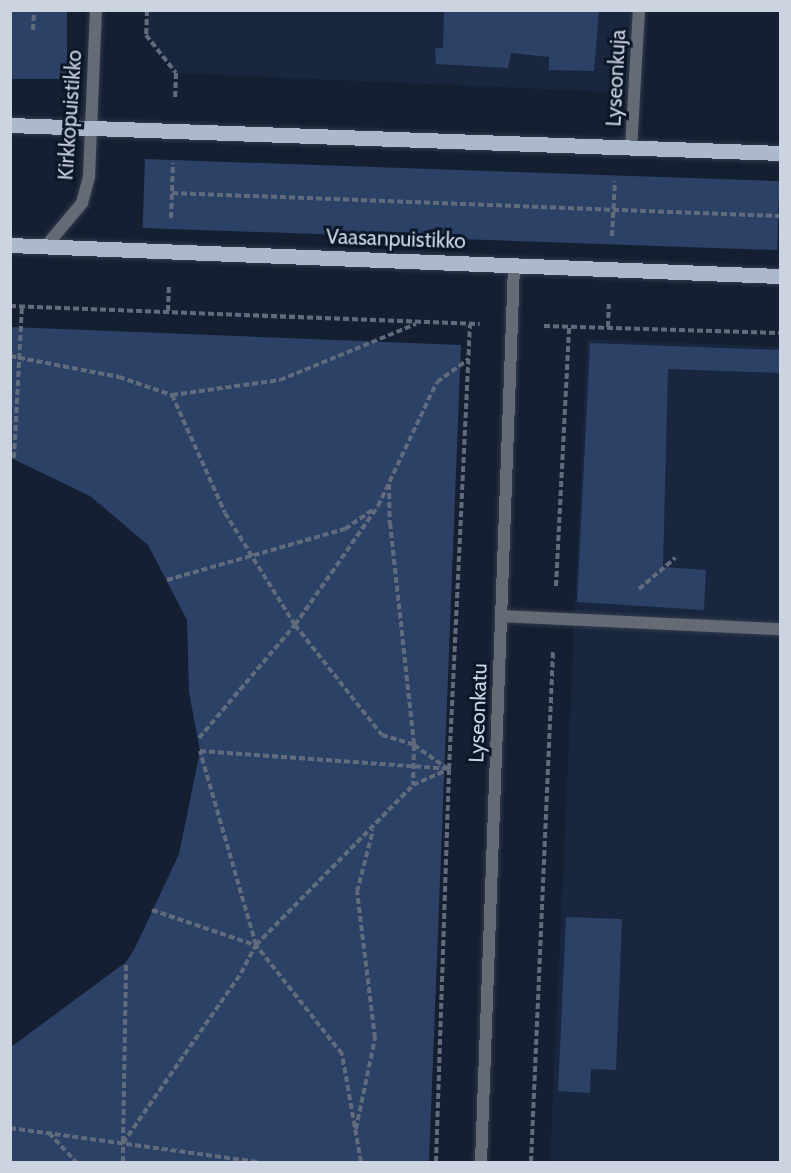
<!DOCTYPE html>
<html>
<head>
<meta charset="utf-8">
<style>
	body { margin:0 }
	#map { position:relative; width:791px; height:1173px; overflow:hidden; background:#141f31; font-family:Cabin,sans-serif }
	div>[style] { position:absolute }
	.built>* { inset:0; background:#18263e }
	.green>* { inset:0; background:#2c4166; transform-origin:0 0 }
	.path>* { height:4px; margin-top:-2px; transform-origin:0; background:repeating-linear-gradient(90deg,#616b7b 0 6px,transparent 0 9px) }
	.roads { filter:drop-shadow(0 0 2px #323c4d) drop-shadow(0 0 2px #323c4d) }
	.lane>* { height:12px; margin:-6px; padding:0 6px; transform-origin:6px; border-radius:6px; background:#656b75 }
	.street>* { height:12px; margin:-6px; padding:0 6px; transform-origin:6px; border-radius:6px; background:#656b75 }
	.primary>* { height:15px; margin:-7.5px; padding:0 7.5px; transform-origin:7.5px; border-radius:7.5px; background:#acb9cd }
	span { translate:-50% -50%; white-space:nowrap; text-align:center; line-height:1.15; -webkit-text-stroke:6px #0b1627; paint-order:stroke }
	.street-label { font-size:21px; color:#cdd4e1 }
	.frame { position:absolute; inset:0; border:12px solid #cdd4e1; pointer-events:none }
</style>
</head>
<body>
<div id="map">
	<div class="built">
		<i style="clip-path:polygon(147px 11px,639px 11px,634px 93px,176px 73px,146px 35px)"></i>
		<i style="clip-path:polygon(587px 339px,780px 347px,780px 1162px,550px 1162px)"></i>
	</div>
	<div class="green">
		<i style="left:10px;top:11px;width:57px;height:68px"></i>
		<i style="clip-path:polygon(444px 11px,599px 11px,594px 71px,549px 70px,549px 57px,511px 53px,508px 68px,436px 64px,435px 48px,443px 48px)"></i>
		<i style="left:145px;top:159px;width:635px;height:69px;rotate:2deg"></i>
		<i style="clip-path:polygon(11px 327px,461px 345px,429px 1162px,11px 1162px,11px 1047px,126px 962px,135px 948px,179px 854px,200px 751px,189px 692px,187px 620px,148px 545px,90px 496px,11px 458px)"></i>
		<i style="clip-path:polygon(590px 343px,780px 350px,780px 373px,668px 369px,663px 567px,706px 570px,704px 610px,577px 602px)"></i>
		<i style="clip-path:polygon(566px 917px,622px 919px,616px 1070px,591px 1069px,590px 1093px,558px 1091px)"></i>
	</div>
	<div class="path">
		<i style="left:147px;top:10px;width:25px;rotate:92deg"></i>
		<i style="left:146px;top:35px;width:48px;rotate:51.7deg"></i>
		<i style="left:176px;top:73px;width:25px;rotate:92deg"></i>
		<i style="left:33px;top:30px;width:20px;rotate:-87deg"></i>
		<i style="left:172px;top:193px;width:608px;rotate:2.17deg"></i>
		<i style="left:171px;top:218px;width:55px;rotate:-87.9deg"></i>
		<i style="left:612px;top:236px;width:55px;rotate:-86.9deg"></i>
		<i style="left:10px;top:306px;width:470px;rotate:2.2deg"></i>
		<i style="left:168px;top:311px;width:25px;rotate:-88deg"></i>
		<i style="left:544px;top:326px;width:236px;rotate:1.7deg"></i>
		<i style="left:608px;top:327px;width:23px;rotate:-88deg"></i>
		<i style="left:10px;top:356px;width:111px;rotate:10.9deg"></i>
		<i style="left:119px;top:377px;width:56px;rotate:18.8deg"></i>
		<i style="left:172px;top:395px;width:109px;rotate:-7.9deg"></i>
		<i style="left:280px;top:380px;width:147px;rotate:-22.4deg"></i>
		<i style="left:172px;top:395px;width:129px;rotate:65.8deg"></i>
		<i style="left:225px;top:513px;width:132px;rotate:58deg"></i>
		<i style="left:295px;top:625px;width:140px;rotate:51.7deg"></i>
		<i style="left:382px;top:735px;width:34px;rotate:17deg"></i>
		<i style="left:414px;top:745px;width:42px;rotate:35.2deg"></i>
		<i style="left:14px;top:458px;width:152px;rotate:-87deg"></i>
		<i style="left:389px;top:484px;width:39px;rotate:89deg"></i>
		<i style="left:390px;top:523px;width:223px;rotate:83.8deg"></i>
		<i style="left:414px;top:745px;width:40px;rotate:91.4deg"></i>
		<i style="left:167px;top:580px;width:185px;rotate:-16deg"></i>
		<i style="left:345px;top:529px;width:35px;rotate:-35deg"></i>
		<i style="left:556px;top:586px;width:260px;rotate:-87.1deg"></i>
		<i style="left:639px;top:589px;width:48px;rotate:-40.7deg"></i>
		<i style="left:199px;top:738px;width:148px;rotate:-49.7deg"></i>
		<i style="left:295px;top:625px;width:145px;rotate:-55.1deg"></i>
		<i style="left:378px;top:506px;width:137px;rotate:-64.6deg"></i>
		<i style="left:437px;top:382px;width:39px;rotate:-36deg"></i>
		<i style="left:152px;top:910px;width:109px;rotate:18.8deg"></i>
		<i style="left:10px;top:1128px;width:249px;rotate:7.8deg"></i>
		<i style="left:356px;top:1129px;width:93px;rotate:-78.2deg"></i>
		<i style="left:375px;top:1038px;width:147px;rotate:-97deg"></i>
		<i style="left:357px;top:892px;width:64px;rotate:-75.5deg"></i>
		<i style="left:49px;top:1133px;width:40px;rotate:47deg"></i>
		<i style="left:123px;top:1142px;width:180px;rotate:-89deg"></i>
		<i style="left:123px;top:1162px;width:19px;rotate:-90deg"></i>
		<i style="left:123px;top:1143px;width:207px;rotate:-55.2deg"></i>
		<i style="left:241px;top:973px;width:32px;rotate:-62deg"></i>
		<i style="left:256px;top:945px;width:224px;rotate:-45.5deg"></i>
		<i style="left:413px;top:785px;width:36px;rotate:-24deg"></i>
		<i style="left:361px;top:1162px;width:110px;rotate:-100deg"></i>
		<i style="left:342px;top:1054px;width:139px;rotate:-128.3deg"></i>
		<i style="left:256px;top:945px;width:202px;rotate:-106.1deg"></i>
		<i style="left:200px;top:751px;width:250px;rotate:4.1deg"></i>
		<i style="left:436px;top:1162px;width:393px;rotate:-88.1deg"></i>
		<i style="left:449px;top:769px;width:445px;rotate:-87.3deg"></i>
		<i style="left:531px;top:1162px;width:511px;rotate:-87.53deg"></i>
	</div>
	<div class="roads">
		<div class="lane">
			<i style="left:631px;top:148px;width:138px;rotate:-86.7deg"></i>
			<i style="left:501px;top:616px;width:279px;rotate:2.7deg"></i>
		</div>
		<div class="street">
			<i style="left:46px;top:246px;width:56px;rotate:-50.1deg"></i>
			<i style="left:82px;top:203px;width:28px;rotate:-75deg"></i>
			<i style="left:89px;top:176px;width:166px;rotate:-87.6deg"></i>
			<i style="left:481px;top:1162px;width:898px;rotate:-87.89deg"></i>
		</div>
		<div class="primary">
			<i style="left:10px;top:125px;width:771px;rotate:2.08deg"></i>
			<i style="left:10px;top:245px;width:771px;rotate:2.31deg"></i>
		</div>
	</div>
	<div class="street-label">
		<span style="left:616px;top:78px;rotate:-87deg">Lyseonkuja</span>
		<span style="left:70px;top:115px;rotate:-86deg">Kirkkopuistikko</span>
		<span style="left:396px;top:239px;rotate:2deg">Vaasanpuistikko</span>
		<span style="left:478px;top:713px;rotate:-88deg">Lyseonkatu</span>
	</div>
	<div class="frame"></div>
</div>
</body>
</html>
